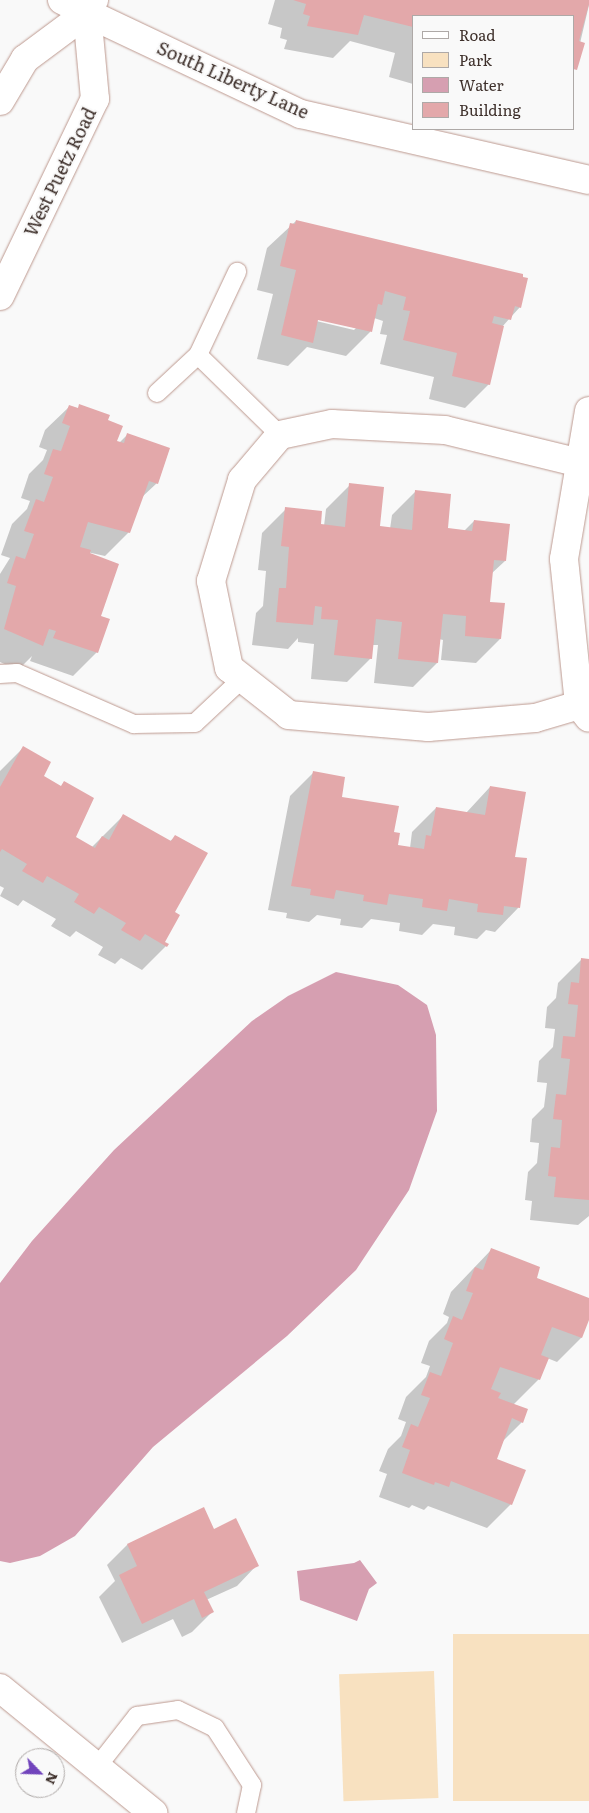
<!DOCTYPE html>
<html>
<head>
<meta charset="utf-8">
<style>
	body { margin:0 }
	#map { position:relative; width:589px; height:1813px; overflow:hidden; background:#f9f9f9; font-family:Literata,serif }
	div>[style] { position:absolute }
	.green>* { inset:0; background:#f8e1c0; transform-origin:0 0 }
	.water>* { inset:0; background:#d69fb1 }
	.shadow>* { inset:0; background:#0003 }
	.building>* { inset:0; background:#e3a8aa }
	.roads { filter:drop-shadow(0 0 1px #bd998f) drop-shadow(0 0 1px #bd998f) }
	.service>* { height:18px; margin:-9px; padding:0 9px; transform-origin:9px; border-radius:9px; background:#fff }
	.minor>* { height:28px; margin:-14px; padding:0 14px; transform-origin:14px; border-radius:14px; background:#fff }
	.tertiary>* { height:28px; margin:-14px; padding:0 14px; transform-origin:14px; border-radius:14px; background:#fff }
	span { translate:-50% -50%; white-space:nowrap; text-align:center; line-height:1.15; -webkit-text-stroke:4px #f9f9f9; paint-order:stroke }
	.street-label { font-size:18px; color:#3e302b }
	.legend { position:absolute; left:412px; top:15px; width:162px; height:115px; box-sizing:border-box; background:#f9f9f9; border:1px solid #aea9a7; margin:0; padding:6px 9px; list-style:none; font-size:15px; color:#3e302b }
	.legend li { display:flex; align-items:center; gap:10px; height:25px }
	.legend b { width:25px; border:1px solid #aea9a7 }
	.north { position:absolute; left:15px; top:1748px; width:50px; height:50px; box-sizing:border-box; background:#f9f9f9; border:1px solid #aea9a7; border-radius:50%; rotate:114deg; font-size:14px; font-weight:700; line-height:20px; text-align:center; color:#3e302b }
	.north::after { content:''; display:block; margin:auto; width:18px; height:22px; background:#7144bc; clip-path:polygon(50% 0,100% 100%,50% 72%,0 100%) }
</style>
</head>
<body>
<div id="map">
	<div class="green">
		<i style="left:589px;top:1634px;width:167px;height:136px;rotate:90deg"></i>
		<i style="left:434px;top:1671px;width:127px;height:95px;rotate:88deg"></i>
	</div>
	<div class="water">
		<i style="clip-path:polygon(336px 972px,398px 985px,427px 1005px,436px 1035px,437px 1111px,409px 1190px,356px 1270px,287px 1336px,153px 1447px,75px 1536px,40px 1556px,10px 1563px,0 1561px,0 1283px,32px 1241px,114px 1150px,252px 1021px,288px 996px)"></i>
		<i style="clip-path:polygon(360px 1560px,377px 1583px,369px 1589px,357px 1621px,300px 1600px,297px 1571px,354px 1563px)"></i>
	</div>
	<div class="shadow">
		<i style="clip-path:polygon(275px 0,589px 0,589px 5px,573px 73px,573px 16px,413px 16px,413px 84px,389px 77px,395px 53px,350px 41px,333px 58px,284px 49px,287px 40px,280px 38px,282px 28px,268px 24px)"></i>
		<i style="clip-path:polygon(evenodd,296px 221px,520px 307px,502px 327px,489px 384px,465px 408px,429px 399px,434px 377px,380px 364px,387px 335px,380px 334px,383px 321px,374px 318px,370px 332px,346px 356px,307px 347px,288px 366px,257px 359px,273px 294px,257px 290px,267px 248px,296px 221px,312px 317px,356px 328px,354px 330px,312px 320px,312px 317px)"></i>
		<i style="clip-path:polygon(80px 406px,106px 421px,116px 441px,119px 443px,128px 434px,157px 483px,141px 498px,129px 532px,105px 556px,87px 552px,100px 617px,97px 652px,73px 676px,30px 661px,32px 656px,18px 670px,0 662px,0 574px,10px 558px,1px 555px,12px 524px,27px 509px,30px 501px,21px 498px,29px 474px,43px 460px,47px 450px,39px 447px,45px 430px,69px 407px,77px 409px)"></i>
		<i style="clip-path:polygon(350px 485px,379px 527px,390px 529px,392px 515px,416px 491px,447px 530px,464px 531px,474px 521px,505px 561px,491px 574px,489px 603px,500px 639px,476px 663px,441px 660px,443px 640px,439px 639px,437px 663px,413px 687px,374px 683px,378px 645px,372px 645px,371px 658px,347px 682px,311px 679px,314px 644px,298px 642px,298px 638px,288px 649px,252px 645px,256px 613px,263px 606px,266px 571px,258px 570px,262px 533px,286px 509px,324px 526px,326px 509px)"></i>
		<i style="clip-path:polygon(24px 747px,74px 837px,92px 847px,123px 816px,169px 842px,175px 837px,173px 913px,163px 942px,166px 946px,142px 970px,121px 958px,115px 964px,98px 955px,103px 947px,76px 931px,70px 937px,51px 926px,56px 919px,23px 900px,18px 906px,0 896px,4px 888px,0 886px,0 771px)"></i>
		<i style="clip-path:polygon(314px 772px,340px 798px,393px 833px,396px 846px,410px 848px,412px 832px,436px 808px,466px 813px,490px 787px,514px 858px,518px 908px,495px 932px,486px 930px,477px 939px,454px 935px,455px 927px,433px 924px,422px 935px,399px 931px,400px 923px,371px 919px,362px 928px,340px 925px,341px 919px,317px 915px,309px 922px,286px 918px,287px 913px,268px 910px,290px 796px)"></i>
		<i style="clip-path:polygon(582px 959px,589px 961px,589px 1216px,578px 1225px,530px 1220px,532px 1201px,525px 1200px,528px 1172px,537px 1163px,539px 1143px,530px 1142px,532px 1119px,544px 1107px,547px 1083px,537px 1082px,539px 1061px,553px 1047px,555px 1029px,545px 1028px,547px 1007px,556px 998px,558px 983px)"></i>
		<i style="clip-path:polygon(492px 1249px,535px 1278px,589px 1299px,589px 1316px,581px 1338px,557px 1362px,547px 1358px,539px 1379px,513px 1405px,522px 1422px,502px 1442px,495px 1459px,511px 1504px,487px 1528px,428px 1506px,424px 1510px,412px 1505px,409px 1508px,379px 1497px,387px 1474px,379px 1471px,388px 1449px,401px 1436px,406px 1422px,398px 1419px,406px 1397px,426px 1377px,430px 1366px,421px 1363px,429px 1341px,447px 1323px,449px 1317px,443px 1314px,451px 1292px)"></i>
		<i style="clip-path:polygon(203px 1509px,213px 1530px,257px 1565px,237px 1586px,206px 1600px,212px 1612px,192px 1632px,182px 1637px,173px 1619px,122px 1643px,99px 1597px,115px 1581px,107px 1565px,127px 1545px)"></i>
	</div>
	<div class="building">
		<i style="clip-path:polygon(293px 0,589px 0,589px 4px,579px 41px,585px 43px,577px 70px,573px 69px,573px 16px,413px 16px,413px 27px,364px 15px,358px 35px,307px 26px,310px 16px,303px 14px,306px 4px)"></i>
		<i style="clip-path:polygon(296px 220px,523px 274px,523px 277px,528px 278px,521px 308px,515px 306px,511px 320px,494px 316px,492px 323px,504px 326px,490px 385px,452px 376px,457px 353px,403px 340px,410px 311px,403px 310px,406px 297px,385px 291px,382px 305px,378px 304px,372px 332px,318px 320px,313px 343px,281px 335px,296px 270px,280px 266px,290px 223px,295px 224px)"></i>
		<i style="clip-path:polygon(79px 404px,110px 415px,108px 420px,123px 426px,117px 441px,124px 443px,127px 433px,170px 448px,158px 484px,149px 481px,130px 533px,88px 522px,80px 547px,91px 550px,90px 553px,119px 564px,101px 616px,110px 619px,98px 653px,53px 638px,56px 631px,49px 629px,43px 646px,4px 629px,16px 586px,7px 583px,16px 556px,25px 559px,34px 534px,24px 531px,36px 499px,44px 502px,53px 477px,44px 474px,53px 449px,61px 451px,70px 426px,62px 423px,69px 405px,78px 408px)"></i>
		<i style="clip-path:polygon(349px 483px,384px 487px,380px 526px,412px 530px,415px 490px,451px 494px,448px 528px,472px 531px,474px 520px,510px 524px,506px 561px,494px 560px,490px 602px,505px 603px,501px 639px,465px 636px,466px 616px,443px 614px,438px 663px,398px 659px,402px 622px,376px 619px,372px 659px,334px 655px,338px 620px,321px 619px,322px 607px,315px 606px,313px 625px,276px 622px,279px 588px,286px 588px,289px 547px,281px 546px,285px 507px,322px 511px,321px 524px,345px 527px)"></i>
		<i style="clip-path:polygon(23px 746px,51px 762px,44px 776px,61px 786px,64px 781px,94px 798px,76px 837px,95px 848px,102px 836px,109px 840px,123px 814px,171px 841px,175px 835px,208px 853px,175px 912px,180px 915px,165px 942px,169px 944px,167px 947px,145px 934px,140px 941px,121px 930px,126px 923px,99px 907px,94px 914px,74px 902px,79px 894px,47px 876px,43px 883px,22px 871px,27px 864px,2px 849px,0 852px,0 787px)"></i>
		<i style="clip-path:polygon(313px 771px,345px 777px,342px 797px,399px 806px,394px 832px,400px 833px,398px 845px,424px 849px,426px 835px,431px 836px,436px 807px,485px 815px,490px 786px,526px 792px,515px 857px,527px 858px,520px 908px,504px 906px,503px 915px,477px 912px,478px 904px,449px 899px,447px 911px,422px 907px,423px 899px,389px 894px,387px 905px,363px 901px,364px 895px,336px 890px,334px 899px,310px 895px,311px 889px,291px 886px)"></i>
		<i style="clip-path:polygon(581px 958px,589px 959px,589px 1200px,554px 1197px,556px 1177px,548px 1176px,551px 1147px,560px 1148px,562px 1120px,553px 1119px,556px 1094px,566px 1095px,570px 1059px,561px 1058px,563px 1036px,575px 1037px,578px 1005px,568px 1004px,571px 982px,579px 983px)"></i>
		<i style="clip-path:polygon(491px 1248px,540px 1267px,537px 1278px,589px 1298px,589px 1320px,582px 1338px,552px 1327px,541px 1355px,549px 1358px,540px 1380px,500px 1367px,491px 1389px,501px 1393px,498px 1398px,528px 1409px,523px 1423px,512px 1418px,497px 1459px,526px 1470px,512px 1505px,451px 1481px,449px 1487px,435px 1482px,434px 1485px,402px 1473px,410px 1450px,402px 1447px,411px 1424px,418px 1427px,430px 1398px,421px 1395px,430px 1372px,441px 1376px,453px 1343px,444px 1339px,453px 1316px,462px 1320px,473px 1293px,466px 1291px,475px 1267px,483px 1270px)"></i>
		<i style="clip-path:polygon(204px 1507px,214px 1529px,236px 1518px,259px 1566px,204px 1592px,214px 1612px,202px 1618px,194px 1599px,142px 1624px,119px 1575px,137px 1566px,127px 1544px)"></i>
	</div>
	<div class="roads">
		<div class="service">
			<i style="left:198px;top:355px;width:115px;rotate:44.3deg"></i>
			<i style="left:157px;top:393px;width:56px;rotate:-42.8deg"></i>
			<i style="left:198px;top:355px;width:92px;rotate:-64.8deg"></i>
			<i style="left:0;top:674px;width:17px;rotate:-3deg"></i>
			<i style="left:17px;top:673px;width:128px;rotate:23.6deg"></i>
			<i style="left:134px;top:724px;width:61px;rotate:-0.9deg"></i>
			<i style="left:195px;top:723px;width:66px;rotate:-43.2deg"></i>
			<i style="left:97px;top:1767px;width:65px;rotate:-51.9deg"></i>
			<i style="left:137px;top:1716px;width:41px;rotate:-8.3deg"></i>
			<i style="left:178px;top:1710px;width:41px;rotate:25.9deg"></i>
			<i style="left:215px;top:1728px;width:68px;rotate:57deg"></i>
			<i style="left:252px;top:1785px;width:29px;rotate:102deg"></i>
		</div>
		<div class="minor">
			<i style="left:62px;top:0;width:28px;rotate:27deg"></i>
			<i style="left:589px;top:411px;width:150px;rotate:99.6deg"></i>
			<i style="left:564px;top:559px;width:147px;rotate:84.1deg"></i>
			<i style="left:579px;top:705px;width:16px;rotate:52deg"></i>
			<i style="left:579px;top:705px;width:46px;rotate:163.5deg"></i>
			<i style="left:535px;top:718px;width:107px;rotate:175.2deg"></i>
			<i style="left:428px;top:727px;width:140px;rotate:-175.1deg"></i>
			<i style="left:289px;top:715px;width:76px;rotate:-141.9deg"></i>
			<i style="left:229px;top:668px;width:89px;rotate:-101.7deg"></i>
			<i style="left:211px;top:581px;width:106px;rotate:-72.9deg"></i>
			<i style="left:242px;top:480px;width:59px;rotate:-49.8deg"></i>
			<i style="left:280px;top:435px;width:53px;rotate:-11.9deg"></i>
			<i style="left:332px;top:424px;width:113px;rotate:3deg"></i>
			<i style="left:445px;top:430px;width:148px;rotate:13.7deg"></i>
			<i style="left:0;top:1688px;width:198px;rotate:39.2deg"></i>
		</div>
		<div class="tertiary">
			<i style="left:87px;top:13px;width:237px;rotate:25.3deg"></i>
			<i style="left:301px;top:114px;width:295px;rotate:12.9deg"></i>
			<i style="left:0;top:101px;width:49px;rotate:-59.2deg"></i>
			<i style="left:25px;top:59px;width:77px;rotate:-36.6deg"></i>
			<i style="left:87px;top:13px;width:15px;rotate:-62deg"></i>
			<i style="left:0;top:296px;width:219px;rotate:-64.3deg"></i>
			<i style="left:95px;top:99px;width:86px;rotate:-95.3deg"></i>
		</div>
	</div>
	<div class="street-label">
		<span style="left:233px;top:80px;rotate:24deg">South Liberty Lane</span>
		<span style="left:60px;top:172px;rotate:-64deg">West Puetz Road</span>
	</div>
	<ul class="legend">
	<li><b style="height:6px;background:#fff"></b>Road</li>
	<li><b style="height:14px;background:#f8e1c0"></b>Park</li>
	<li><b style="height:14px;background:#d69fb1"></b>Water</li>
	<li><b style="height:14px;background:#e3a8aa"></b>Building</li>
	</ul>
	<div class="north">N</div>
</div>
</body>
</html>
